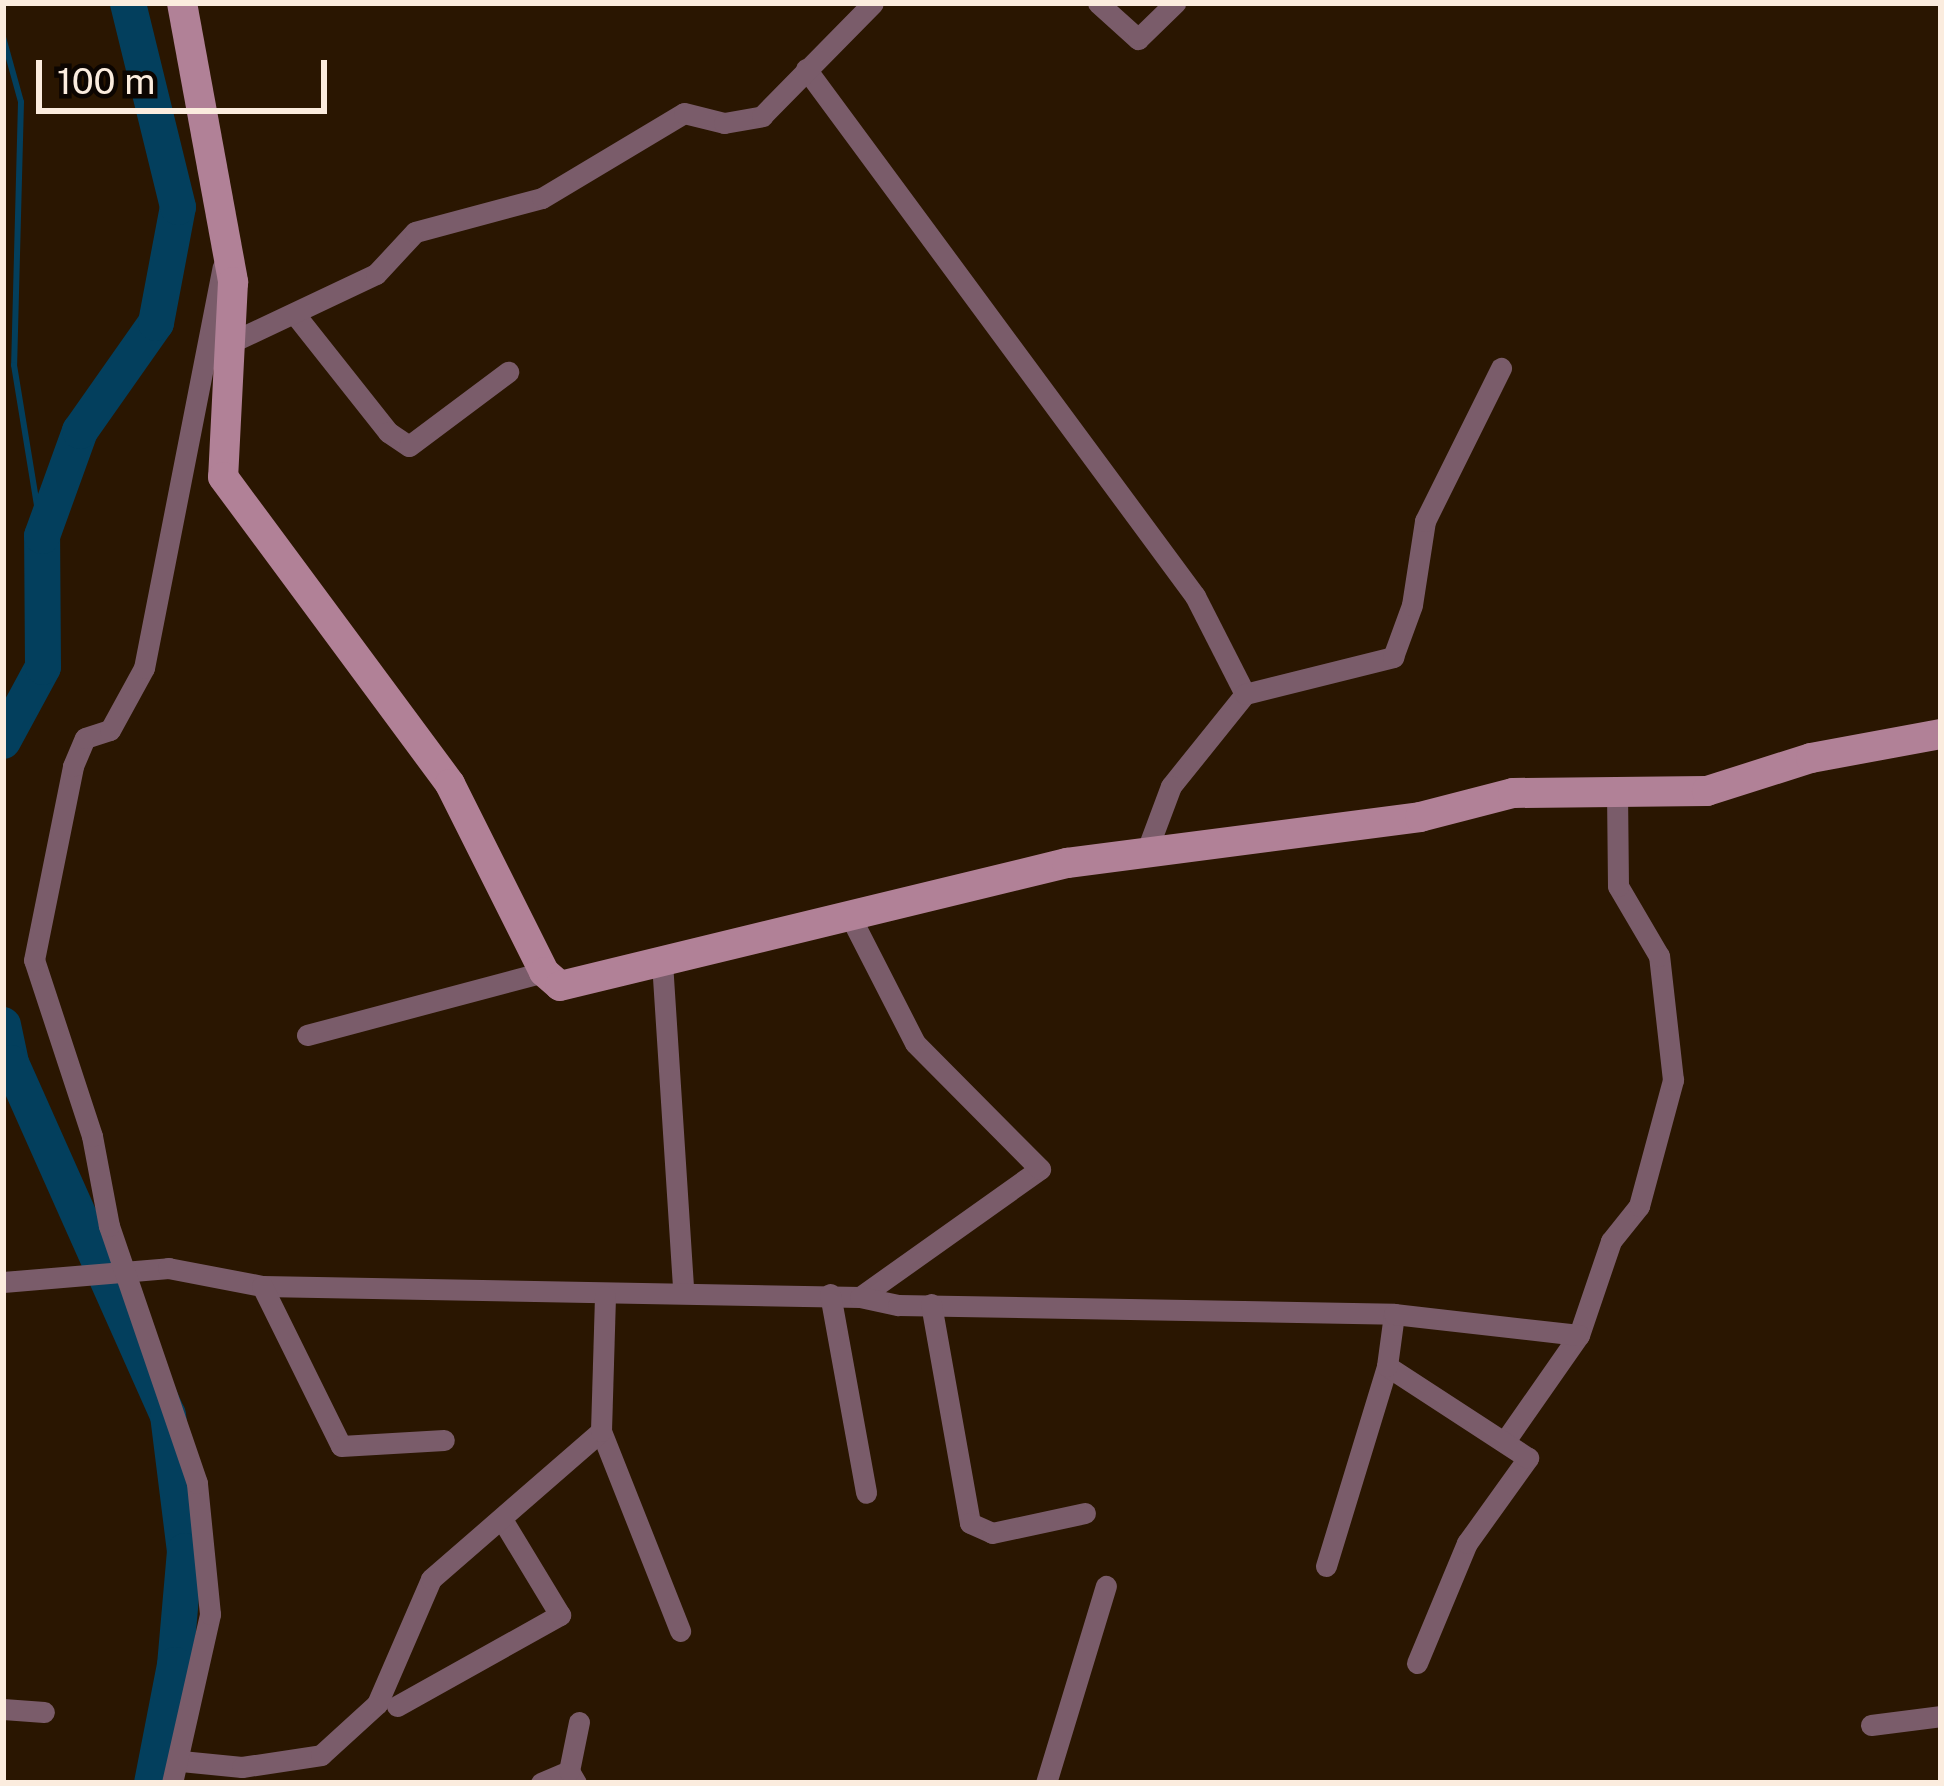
<!DOCTYPE html>
<html>
<head>
<meta charset="utf-8">
<style>
	body { margin:0 }
	#map { position:relative; width:1944px; height:1786px; overflow:hidden; background:#2a1601; font-family:"Public Sans",sans-serif }
	div>[style] { position:absolute }
	.stream>* { height:6px; margin:-3px; padding:0 3px; transform-origin:3px; border-radius:3px; background:#033f5d }
	.river>* { height:36px; margin:-18px; padding:0 18px; transform-origin:18px; border-radius:18px; background:#033f5d }
	.street>* { height:21px; margin:-10.5px; padding:0 10.5px; transform-origin:10.5px; border-radius:10.5px; background:#7a5c6a }
	.secondary>* { height:30px; margin:-15px; padding:0 15px; transform-origin:15px; border-radius:15px; background:#b18197 }
	span { translate:-50% -50%; white-space:nowrap; text-align:center; line-height:1.15; -webkit-text-stroke:9px #0c0501; paint-order:stroke }
	.frame { position:absolute; inset:0; border:6px solid #fbecde; pointer-events:none }
	.scale { position:absolute; left:36px; top:60px; width:291px; height:54px; box-sizing:border-box; border:6px solid #fbecde; border-top:0; padding-left:15px; font-size:36px; line-height:42px; white-space:nowrap; color:#fbecde; -webkit-text-stroke:9px #0c0501; paint-order:stroke }
</style>
</head>
<body>
<div id="map">
	<div class="stream">
		<i style="left:3px;top:37px;width:67px;rotate:74.5deg"></i>
		<i style="left:21px;top:102px;width:263px;rotate:91.5deg"></i>
		<i style="left:14px;top:365px;width:173px;rotate:80.7deg"></i>
	</div>
	<div class="river">
		<i style="left:3px;top:741px;width:84px;rotate:-61.6deg"></i>
		<i style="left:43px;top:667px;width:131px;rotate:-90.4deg"></i>
		<i style="left:42px;top:536px;width:112px;rotate:-70.1deg"></i>
		<i style="left:80px;top:431px;width:132px;rotate:-54.9deg"></i>
		<i style="left:156px;top:323px;width:118px;rotate:-79.3deg"></i>
		<i style="left:178px;top:207px;width:210px;rotate:-103.8deg"></i>
		<i style="left:3px;top:1025px;width:39px;rotate:78deg"></i>
		<i style="left:11px;top:1063px;width:385px;rotate:66deg"></i>
		<i style="left:168px;top:1415px;width:137px;rotate:82.9deg"></i>
		<i style="left:185px;top:1551px;width:114px;rotate:95deg"></i>
		<i style="left:175px;top:1665px;width:120px;rotate:101deg"></i>
	</div>
	<div class="street">
		<i style="left:1098px;top:3px;width:54px;rotate:42deg"></i>
		<i style="left:1138px;top:39px;width:52px;rotate:-44.2deg"></i>
		<i style="left:806px;top:69px;width:655px;rotate:53.57deg"></i>
		<i style="left:1195px;top:596px;width:110px;rotate:63deg"></i>
		<i style="left:1245px;top:694px;width:118px;rotate:128.8deg"></i>
		<i style="left:1171px;top:786px;width:72px;rotate:110.5deg"></i>
		<i style="left:297px;top:317px;width:147px;rotate:51.6deg"></i>
		<i style="left:388px;top:432px;width:25px;rotate:34deg"></i>
		<i style="left:409px;top:446px;width:124px;rotate:-36.8deg"></i>
		<i style="left:234px;top:341px;width:157px;rotate:-25.3deg"></i>
		<i style="left:376px;top:274px;width:57px;rotate:-47.1deg"></i>
		<i style="left:415px;top:232px;width:131px;rotate:-15deg"></i>
		<i style="left:542px;top:198px;width:165px;rotate:-30.9deg"></i>
		<i style="left:684px;top:113px;width:41px;rotate:14deg"></i>
		<i style="left:724px;top:123px;width:39px;rotate:-10deg"></i>
		<i style="left:762px;top:116px;width:158px;rotate:-45.5deg"></i>
		<i style="left:1245px;top:694px;width:153px;rotate:-14deg"></i>
		<i style="left:1393px;top:657px;width:55px;rotate:-69.9deg"></i>
		<i style="left:1412px;top:605px;width:85px;rotate:-81.2deg"></i>
		<i style="left:1425px;top:521px;width:171px;rotate:-63.6deg"></i>
		<i style="left:662px;top:962px;width:328px;rotate:86.3deg"></i>
		<i style="left:307px;top:1035px;width:245px;rotate:-14.9deg"></i>
		<i style="left:3px;top:1282px;width:166px;rotate:-4.8deg"></i>
		<i style="left:168px;top:1268px;width:96px;rotate:10.8deg"></i>
		<i style="left:262px;top:1286px;width:598px;rotate:1.05deg"></i>
		<i style="left:860px;top:1297px;width:221px;rotate:-35.4deg"></i>
		<i style="left:1040px;top:1169px;width:177px;rotate:-134.8deg"></i>
		<i style="left:915px;top:1043px;width:140px;rotate:-117.1deg"></i>
		<i style="left:262px;top:1286px;width:178px;rotate:63.7deg"></i>
		<i style="left:341px;top:1446px;width:103px;rotate:-3.3deg"></i>
		<i style="left:830px;top:1294px;width:202px;rotate:79.7deg"></i>
		<i style="left:860px;top:1297px;width:39px;rotate:12deg"></i>
		<i style="left:898px;top:1305px;width:496px;rotate:1deg"></i>
		<i style="left:931px;top:1304px;width:222px;rotate:79.9deg"></i>
		<i style="left:970px;top:1523px;width:24px;rotate:24deg"></i>
		<i style="left:992px;top:1533px;width:95px;rotate:-12.1deg"></i>
		<i style="left:601px;top:1431px;width:215px;rotate:68.4deg"></i>
		<i style="left:1505px;top:1441px;width:129px;rotate:-55.1deg"></i>
		<i style="left:1579px;top:1335px;width:99px;rotate:-71.2deg"></i>
		<i style="left:1611px;top:1241px;width:45px;rotate:-51.3deg"></i>
		<i style="left:1639px;top:1206px;width:131px;rotate:-74.9deg"></i>
		<i style="left:1673px;top:1080px;width:125px;rotate:-96.4deg"></i>
		<i style="left:1659px;top:956px;width:81px;rotate:-120.4deg"></i>
		<i style="left:1618px;top:886px;width:99px;rotate:-90.6deg"></i>
		<i style="left:1326px;top:1566px;width:209px;rotate:-73deg"></i>
		<i style="left:1417px;top:1663px;width:130px;rotate:-67.4deg"></i>
		<i style="left:1467px;top:1543px;width:105px;rotate:-54.3deg"></i>
		<i style="left:1528px;top:1458px;width:168px;rotate:-146.9deg"></i>
		<i style="left:1387px;top:1366px;width:52px;rotate:-82.3deg"></i>
		<i style="left:1394px;top:1314px;width:186px;rotate:6.5deg"></i>
		<i style="left:397px;top:1706px;width:187px;rotate:-29.2deg"></i>
		<i style="left:560px;top:1615px;width:110px;rotate:-121.2deg"></i>
		<i style="left:3px;top:1709px;width:41px;rotate:4.2deg"></i>
		<i style="left:1871px;top:1725px;width:71px;rotate:-7.3deg"></i>
		<i style="left:181px;top:1761px;width:61px;rotate:5.6deg"></i>
		<i style="left:242px;top:1767px;width:80px;rotate:-8.6deg"></i>
		<i style="left:321px;top:1755px;width:76px;rotate:-42.3deg"></i>
		<i style="left:377px;top:1704px;width:136px;rotate:-66.6deg"></i>
		<i style="left:431px;top:1579px;width:225px;rotate:-41deg"></i>
		<i style="left:601px;top:1431px;width:135px;rotate:-88.3deg"></i>
		<i style="left:172px;top:1783px;width:173px;rotate:-77.3deg"></i>
		<i style="left:210px;top:1614px;width:132px;rotate:-95.7deg"></i>
		<i style="left:197px;top:1483px;width:272px;rotate:-108.9deg"></i>
		<i style="left:109px;top:1226px;width:92px;rotate:-100.7deg"></i>
		<i style="left:92px;top:1136px;width:185px;rotate:-108.2deg"></i>
		<i style="left:34px;top:960px;width:198px;rotate:-78.6deg"></i>
		<i style="left:73px;top:766px;width:30px;rotate:-67deg"></i>
		<i style="left:85px;top:738px;width:26px;rotate:-18deg"></i>
		<i style="left:110px;top:730px;width:71px;rotate:-61.3deg"></i>
		<i style="left:144px;top:668px;width:409px;rotate:-78.9deg"></i>
		<i style="left:541px;top:1783px;width:30px;rotate:-23deg"></i>
		<i style="left:576px;top:1783px;width:14px;rotate:-120deg"></i>
		<i style="left:569px;top:1771px;width:50px;rotate:-78.5deg"></i>
		<i style="left:1046px;top:1783px;width:206px;rotate:-73.1deg"></i>
	</div>
	<div class="secondary">
		<i style="left:182px;top:3px;width:284px;rotate:79.6deg"></i>
		<i style="left:233px;top:282px;width:195px;rotate:92.9deg"></i>
		<i style="left:223px;top:477px;width:382px;rotate:53.5deg"></i>
		<i style="left:450px;top:784px;width:210px;rotate:63.4deg"></i>
		<i style="left:544px;top:972px;width:21px;rotate:41deg"></i>
		<i style="left:560px;top:986px;width:522px;rotate:-13.64deg"></i>
		<i style="left:1067px;top:863px;width:356px;rotate:-7.4deg"></i>
		<i style="left:1420px;top:817px;width:96px;rotate:-14.5deg"></i>
		<i style="left:1513px;top:793px;width:194px;rotate:-0.6deg"></i>
		<i style="left:1707px;top:791px;width:109px;rotate:-17.6deg"></i>
		<i style="left:1811px;top:758px;width:132px;rotate:-10.5deg"></i>
	</div>
	<div class="frame"></div>
	<div class="scale">100 m</div>
</div>
</body>
</html>
